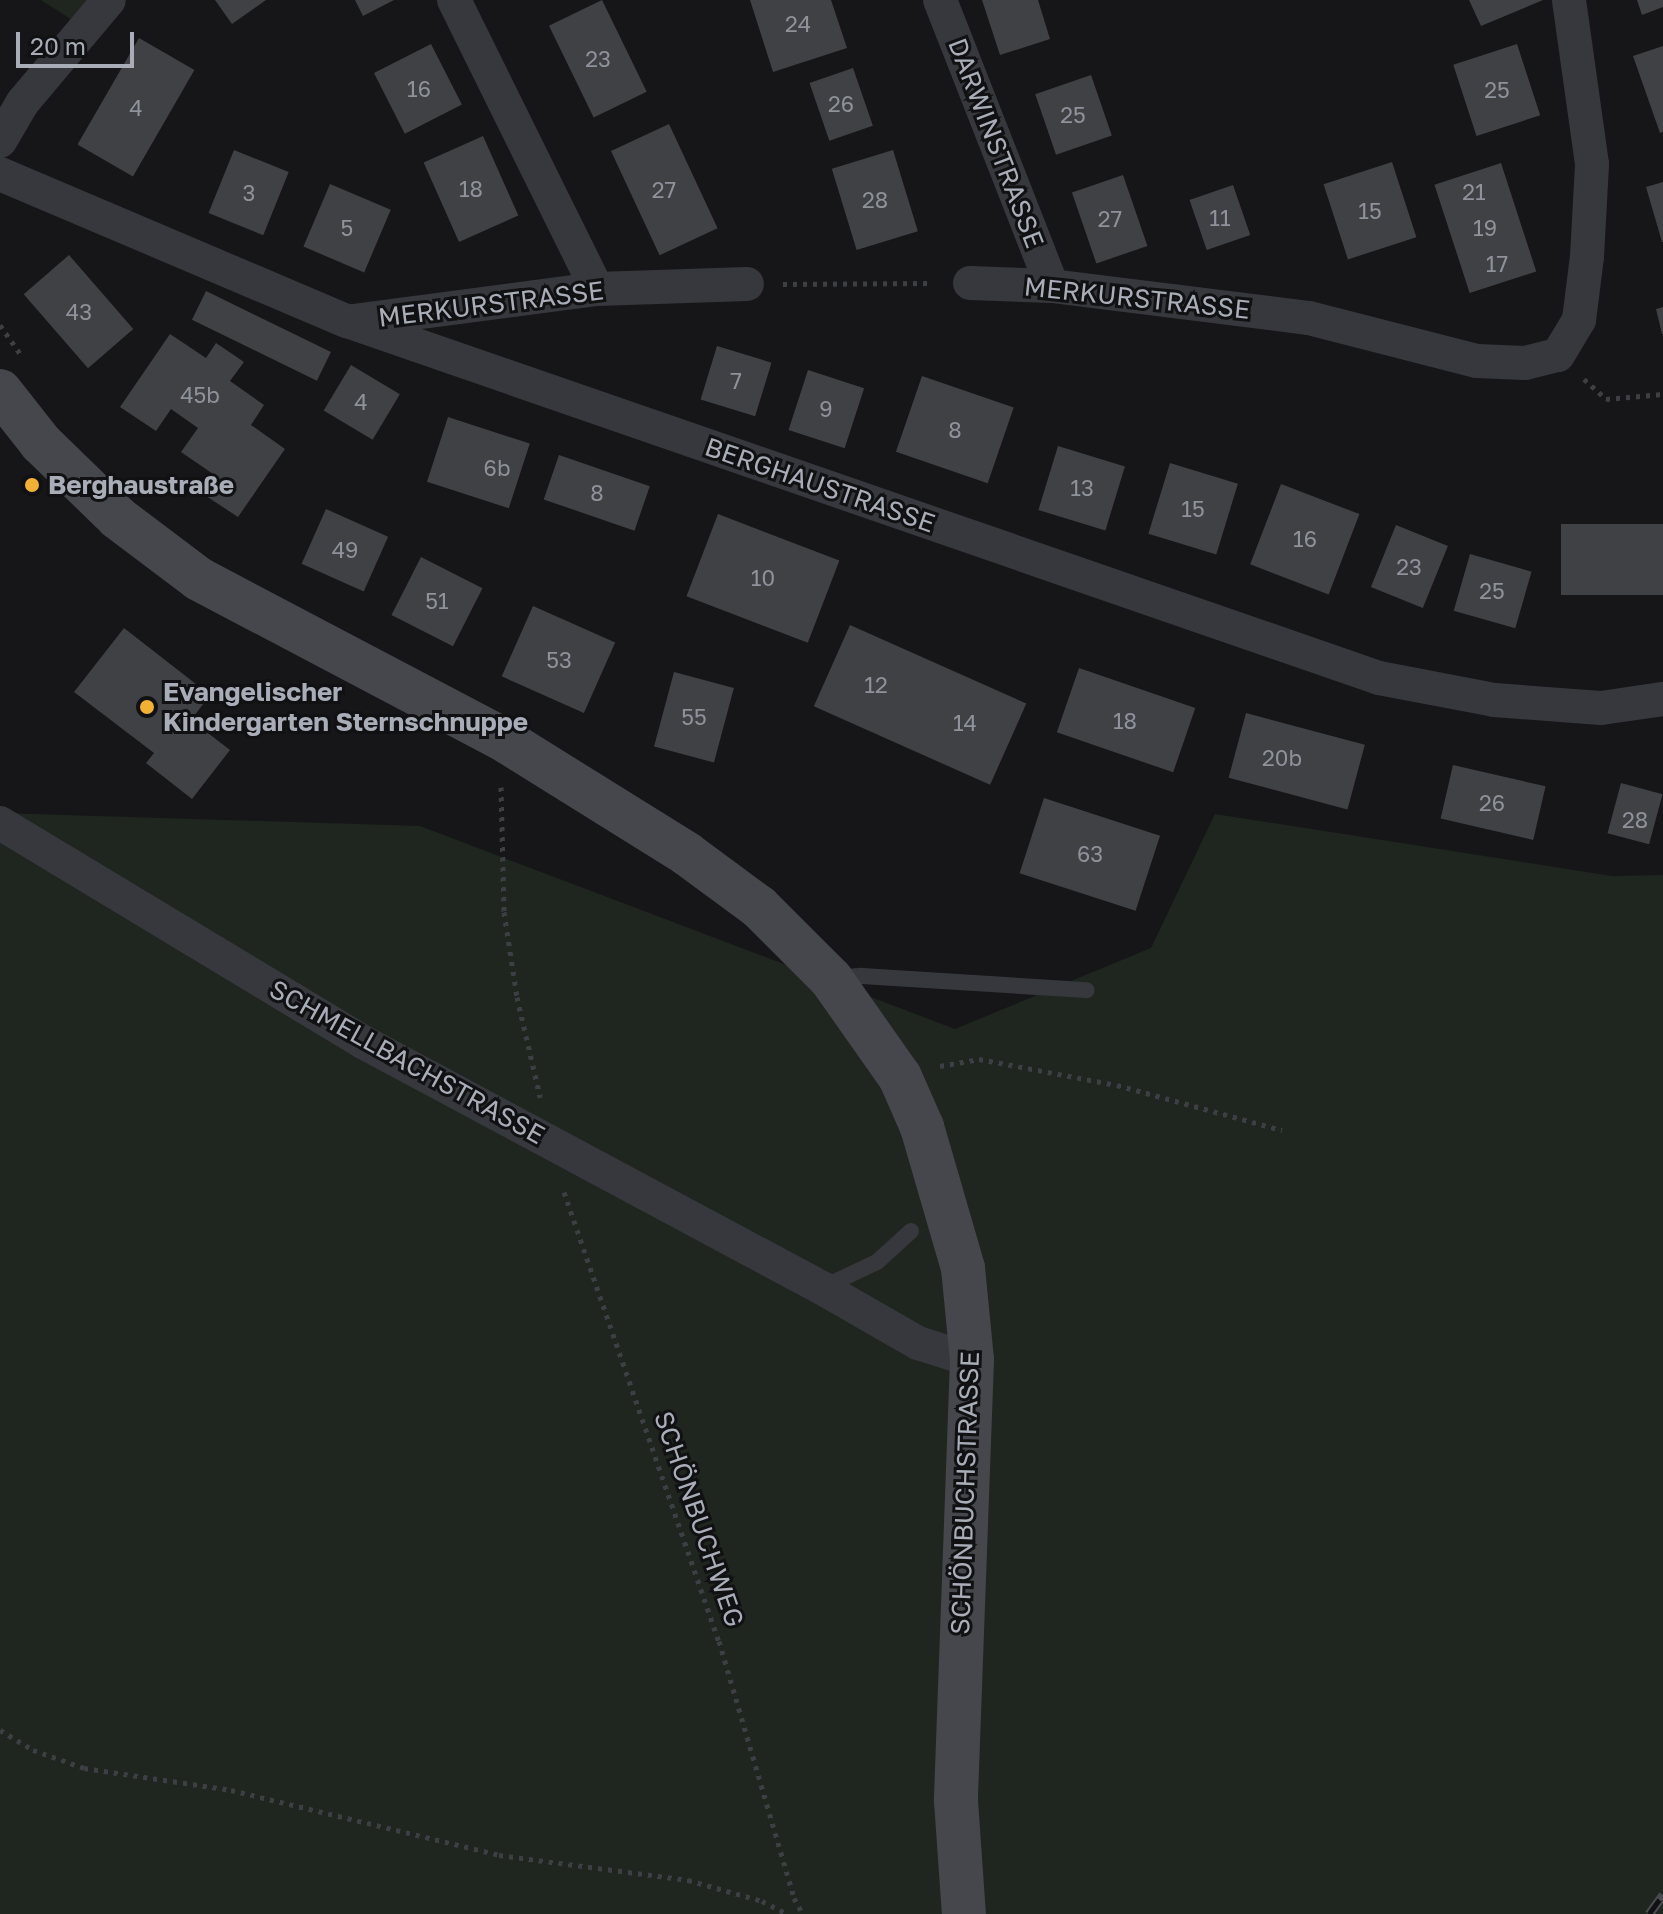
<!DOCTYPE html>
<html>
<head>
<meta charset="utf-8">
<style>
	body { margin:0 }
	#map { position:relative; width:1663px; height:1914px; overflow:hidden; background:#161618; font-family:"Golos Text",sans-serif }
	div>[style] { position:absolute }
	.green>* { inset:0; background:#1e261f }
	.building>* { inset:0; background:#404145; transform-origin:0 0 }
	.path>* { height:5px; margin-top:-2.5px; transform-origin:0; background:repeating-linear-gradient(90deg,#3d3f44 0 4px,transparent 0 10px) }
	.service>* { height:16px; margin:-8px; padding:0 8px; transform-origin:8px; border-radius:8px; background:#37383d }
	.minor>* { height:34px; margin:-17px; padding:0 17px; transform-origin:17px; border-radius:17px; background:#37383d }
	.secondary>* { height:44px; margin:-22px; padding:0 22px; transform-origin:22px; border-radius:22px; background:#45474d }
	.rail>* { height:9px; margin-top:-4.5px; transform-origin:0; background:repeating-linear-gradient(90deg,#111113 0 18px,#4a4c52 0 36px); box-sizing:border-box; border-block:2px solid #4a4c52 }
	.dots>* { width:22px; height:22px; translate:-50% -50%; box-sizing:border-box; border:4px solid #111113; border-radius:50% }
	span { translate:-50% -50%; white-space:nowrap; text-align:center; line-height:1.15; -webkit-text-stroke:6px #111113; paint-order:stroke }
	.number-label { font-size:22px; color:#8e929b }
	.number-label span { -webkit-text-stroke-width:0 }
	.street-label { font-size:26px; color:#a8adb8 }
	.poi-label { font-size:26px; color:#a8adb8; font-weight:700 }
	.left { translate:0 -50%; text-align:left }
	.scale { position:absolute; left:16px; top:32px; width:118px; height:36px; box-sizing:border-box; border:4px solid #a8adb8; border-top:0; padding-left:10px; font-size:24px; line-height:28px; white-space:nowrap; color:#a8adb8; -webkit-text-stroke:6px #111113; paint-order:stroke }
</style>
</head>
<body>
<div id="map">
	<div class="green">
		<i style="clip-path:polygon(41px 0,89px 0,72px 20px)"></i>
		<i style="clip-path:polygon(0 813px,420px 826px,955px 1029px,1151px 948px,1215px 814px,1612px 876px,1663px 875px,1663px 1914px,0 1914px)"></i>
	</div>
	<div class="building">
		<i style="clip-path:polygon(215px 0,266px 0,232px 24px)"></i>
		<i style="clip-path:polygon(355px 0,394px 0,363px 16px)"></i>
		<i style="left:602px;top:0;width:102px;height:59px;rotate:64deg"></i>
		<i style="clip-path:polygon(750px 0,831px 0,847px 48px,773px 72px)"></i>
		<i style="clip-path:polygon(982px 0,1038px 0,1050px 39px,1000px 55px)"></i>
		<i style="clip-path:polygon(1469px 0,1543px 0,1481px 26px)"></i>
		<i style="clip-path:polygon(1637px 0,1663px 0,1663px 7px,1642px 15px)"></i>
		<i style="left:139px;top:38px;width:64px;height:123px;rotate:30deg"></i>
		<i style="left:431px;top:44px;width:68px;height:64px;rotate:63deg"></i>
		<i style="left:1517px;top:44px;width:75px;height:67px;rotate:72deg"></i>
		<i style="clip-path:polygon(1663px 46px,1663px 132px,1660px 133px,1633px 56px)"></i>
		<i style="left:853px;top:68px;width:61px;height:46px;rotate:71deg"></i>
		<i style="left:1091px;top:75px;width:64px;height:59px;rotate:71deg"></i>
		<i style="left:669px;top:124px;width:115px;height:64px;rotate:65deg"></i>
		<i style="left:483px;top:136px;width:87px;height:65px;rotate:66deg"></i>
		<i style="left:234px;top:150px;width:59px;height:68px;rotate:22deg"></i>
		<i style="left:893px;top:150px;width:85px;height:64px;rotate:73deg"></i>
		<i style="left:1392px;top:162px;width:79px;height:72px;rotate:72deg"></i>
		<i style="left:1501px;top:163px;width:114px;height:70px;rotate:72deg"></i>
		<i style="left:1123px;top:175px;width:75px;height:54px;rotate:71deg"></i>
		<i style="clip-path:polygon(1663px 182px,1663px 242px,1662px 242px,1646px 187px)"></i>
		<i style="left:330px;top:184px;width:66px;height:68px;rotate:23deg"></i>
		<i style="left:1233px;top:185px;width:53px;height:46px;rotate:71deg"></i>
		<i style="left:69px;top:255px;width:98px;height:60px;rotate:49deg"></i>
		<i style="left:206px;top:291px;width:139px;height:32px;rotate:26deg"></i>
		<i style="clip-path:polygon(1663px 307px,1663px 334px,1662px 334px,1656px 309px)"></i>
		<i style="clip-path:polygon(170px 334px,206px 358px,216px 343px,244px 362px,230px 381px,264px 405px,251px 425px,285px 449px,238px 517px,203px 494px,216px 476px,181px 452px,198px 428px,171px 409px,156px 431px,120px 407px)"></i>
		<i style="left:717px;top:346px;width:57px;height:56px;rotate:17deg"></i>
		<i style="left:351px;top:365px;width:57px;height:53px;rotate:31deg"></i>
		<i style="left:808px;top:370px;width:59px;height:63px;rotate:18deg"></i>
		<i style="left:922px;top:376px;width:97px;height:80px;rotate:19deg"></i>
		<i style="left:448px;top:417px;width:86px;height:68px;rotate:18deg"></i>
		<i style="left:1058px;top:446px;width:70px;height:67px;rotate:17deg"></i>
		<i style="left:559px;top:455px;width:96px;height:47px;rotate:19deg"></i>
		<i style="left:1170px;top:463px;width:71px;height:74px;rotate:17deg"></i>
		<i style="left:1281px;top:484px;width:84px;height:86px;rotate:21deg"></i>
		<i style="left:326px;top:509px;width:68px;height:60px;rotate:24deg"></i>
		<i style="left:718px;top:514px;width:130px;height:88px;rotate:21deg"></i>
		<i style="left:1663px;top:524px;width:71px;height:102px;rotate:90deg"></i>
		<i style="left:1396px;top:525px;width:56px;height:67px;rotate:22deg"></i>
		<i style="left:1470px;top:554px;width:64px;height:59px;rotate:16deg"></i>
		<i style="left:421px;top:557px;width:69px;height:65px;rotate:27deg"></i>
		<i style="left:533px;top:606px;width:90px;height:77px;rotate:24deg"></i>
		<i style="left:850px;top:625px;width:193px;height:89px;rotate:24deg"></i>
		<i style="clip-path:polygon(124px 628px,210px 695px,191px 720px,230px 750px,192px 799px,146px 763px,154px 753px,74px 692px)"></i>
		<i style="left:1079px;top:668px;width:123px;height:68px;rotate:19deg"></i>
		<i style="left:674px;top:672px;width:62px;height:77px;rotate:15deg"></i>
		<i style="left:1246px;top:713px;width:123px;height:67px;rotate:15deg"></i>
		<i style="left:1453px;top:765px;width:95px;height:55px;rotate:13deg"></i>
		<i style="left:1621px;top:783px;width:43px;height:52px;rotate:15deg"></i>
		<i style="left:1044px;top:798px;width:122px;height:79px;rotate:18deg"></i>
	</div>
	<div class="path">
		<i style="left:783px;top:284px;width:150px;rotate:-0.4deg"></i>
		<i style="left:0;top:325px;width:35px;rotate:55deg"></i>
		<i style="left:1584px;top:379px;width:30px;rotate:42deg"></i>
		<i style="left:1606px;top:399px;width:57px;rotate:-5deg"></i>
		<i style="left:501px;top:787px;width:125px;rotate:88.6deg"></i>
		<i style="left:504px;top:912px;width:86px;rotate:81.3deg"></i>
		<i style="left:517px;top:997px;width:103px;rotate:77deg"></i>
		<i style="left:940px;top:1066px;width:40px;rotate:-10deg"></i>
		<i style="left:979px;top:1059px;width:140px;rotate:10.7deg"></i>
		<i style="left:1117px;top:1085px;width:171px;rotate:15.3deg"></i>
		<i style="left:564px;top:1192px;width:475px;rotate:71deg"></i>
		<i style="left:719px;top:1641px;width:268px;rotate:73.7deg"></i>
		<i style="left:794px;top:1898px;width:18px;rotate:61deg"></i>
		<i style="left:0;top:1730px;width:39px;rotate:31deg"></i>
		<i style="left:33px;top:1750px;width:54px;rotate:19.4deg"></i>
		<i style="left:84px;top:1768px;width:149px;rotate:8.5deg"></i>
		<i style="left:231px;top:1790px;width:276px;rotate:13.6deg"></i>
		<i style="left:499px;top:1855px;width:191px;rotate:7.5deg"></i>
		<i style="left:688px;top:1880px;width:77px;rotate:15.8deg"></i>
		<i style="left:762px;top:1901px;width:29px;rotate:27deg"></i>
	</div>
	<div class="service">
		<i style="left:837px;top:978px;width:25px;rotate:-5deg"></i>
		<i style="left:862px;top:976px;width:225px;rotate:3.6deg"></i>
		<i style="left:824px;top:1287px;width:59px;rotate:-25.3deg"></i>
		<i style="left:877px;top:1262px;width:46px;rotate:-42.4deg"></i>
	</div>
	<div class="minor">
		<i style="left:454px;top:0;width:322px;rotate:63.7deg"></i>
		<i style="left:940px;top:0;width:307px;rotate:68.6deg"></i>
		<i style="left:0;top:141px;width:45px;rotate:-59.5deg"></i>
		<i style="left:23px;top:102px;width:133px;rotate:-49.9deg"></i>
		<i style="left:0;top:174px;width:377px;rotate:23deg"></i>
		<i style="left:347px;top:321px;width:1092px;rotate:19.08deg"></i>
		<i style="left:1379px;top:678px;width:117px;rotate:10.8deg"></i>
		<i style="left:1494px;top:700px;width:107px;rotate:4.3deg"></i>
		<i style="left:1601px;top:708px;width:63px;rotate:-8.3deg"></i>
		<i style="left:970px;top:283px;width:82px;rotate:2.1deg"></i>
		<i style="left:1052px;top:286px;width:259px;rotate:7.1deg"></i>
		<i style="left:1309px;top:318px;width:173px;rotate:14.4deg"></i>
		<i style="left:1477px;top:361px;width:48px;rotate:2.4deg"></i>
		<i style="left:1525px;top:363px;width:34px;rotate:-14deg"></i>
		<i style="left:1558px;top:355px;width:41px;rotate:-59deg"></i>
		<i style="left:1579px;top:320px;width:64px;rotate:-82.8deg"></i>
		<i style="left:1587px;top:257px;width:93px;rotate:-86.9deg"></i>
		<i style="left:1592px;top:164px;width:166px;rotate:-98deg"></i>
		<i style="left:353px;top:321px;width:246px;rotate:-7.5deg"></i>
		<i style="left:597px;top:289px;width:150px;rotate:-1.9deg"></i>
		<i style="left:0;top:823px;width:424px;rotate:31.1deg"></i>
		<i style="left:363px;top:1042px;width:521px;rotate:28.19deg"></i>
		<i style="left:822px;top:1288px;width:111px;rotate:29.8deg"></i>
		<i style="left:918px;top:1343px;width:57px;rotate:17.5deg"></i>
	</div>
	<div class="secondary">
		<i style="left:0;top:391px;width:66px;rotate:51.7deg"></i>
		<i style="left:41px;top:443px;width:107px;rotate:44.2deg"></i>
		<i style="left:118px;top:518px;width:101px;rotate:37deg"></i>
		<i style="left:199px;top:579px;width:341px;rotate:27.8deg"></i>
		<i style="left:501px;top:738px;width:219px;rotate:31.9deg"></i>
		<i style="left:687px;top:854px;width:89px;rotate:36.4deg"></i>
		<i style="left:759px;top:907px;width:102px;rotate:45deg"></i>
		<i style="left:831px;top:979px;width:120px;rotate:54.9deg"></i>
		<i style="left:900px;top:1077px;width:55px;rotate:66.3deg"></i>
		<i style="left:922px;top:1127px;width:147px;rotate:73.8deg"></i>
		<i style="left:963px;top:1268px;width:92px;rotate:84.4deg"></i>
		<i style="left:972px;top:1360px;width:441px;rotate:92.1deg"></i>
		<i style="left:956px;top:1801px;width:113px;rotate:86deg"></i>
	</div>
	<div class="rail">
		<i style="left:1649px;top:1914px;width:24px;rotate:-54deg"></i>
	</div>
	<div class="dots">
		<i style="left:32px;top:485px;background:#f2b134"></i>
		<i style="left:147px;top:707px;background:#f2b134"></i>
	</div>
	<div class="number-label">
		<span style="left:798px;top:24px">24</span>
		<span style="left:598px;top:59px">23</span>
		<span style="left:419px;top:89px">16</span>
		<span style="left:1497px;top:90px">25</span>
		<span style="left:841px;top:104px">26</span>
		<span style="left:136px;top:108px">4</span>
		<span style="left:1073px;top:115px">25</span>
		<span style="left:471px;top:189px">18</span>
		<span style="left:664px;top:190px">27</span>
		<span style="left:1474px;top:192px">21</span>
		<span style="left:249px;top:193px">3</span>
		<span style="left:875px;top:200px">28</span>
		<span style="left:1370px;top:211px">15</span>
		<span style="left:1220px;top:218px">11</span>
		<span style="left:1110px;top:219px">27</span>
		<span style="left:347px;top:228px">5</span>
		<span style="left:1485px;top:228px">19</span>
		<span style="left:1497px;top:264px">17</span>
		<span style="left:79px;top:312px">43</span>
		<span style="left:736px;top:381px">7</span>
		<span style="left:200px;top:395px">45b</span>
		<span style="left:361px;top:402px">4</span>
		<span style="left:826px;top:409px">9</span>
		<span style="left:955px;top:430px">8</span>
		<span style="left:497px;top:468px">6b</span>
		<span style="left:1082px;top:488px">13</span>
		<span style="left:597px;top:493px">8</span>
		<span style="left:1193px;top:509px">15</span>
		<span style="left:1305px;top:539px">16</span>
		<span style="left:345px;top:550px">49</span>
		<span style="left:1409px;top:567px">23</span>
		<span style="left:763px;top:578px">10</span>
		<span style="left:1492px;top:591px">25</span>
		<span style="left:437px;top:601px">51</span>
		<span style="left:559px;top:660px">53</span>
		<span style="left:876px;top:685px">12</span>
		<span style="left:694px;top:717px">55</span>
		<span style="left:1125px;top:721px">18</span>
		<span style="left:965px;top:723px">14</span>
		<span style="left:1282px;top:758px">20b</span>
		<span style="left:1492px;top:803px">26</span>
		<span style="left:1635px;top:820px">28</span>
		<span style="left:1090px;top:854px">63</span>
	</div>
	<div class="street-label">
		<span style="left:996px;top:143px;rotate:69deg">DARWINSTRASSE</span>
		<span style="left:1137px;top:298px;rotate:6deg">MERKURSTRASSE</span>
		<span style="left:491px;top:304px;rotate:-7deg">MERKURSTRASSE</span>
		<span style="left:820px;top:485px;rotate:19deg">BERGHAUSTRASSE</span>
		<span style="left:407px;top:1062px;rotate:29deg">SCHMELLBACHSTRASSE</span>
		<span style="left:965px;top:1493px;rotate:-88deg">SCHÖNBUCHSTRASSE</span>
		<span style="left:699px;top:1519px;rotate:71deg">SCHÖNBUCHWEG</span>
	</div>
	<div class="poi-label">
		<span class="left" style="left:48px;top:485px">Berghaustraße</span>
		<span class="left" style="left:163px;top:707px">Evangelischer<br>Kindergarten Sternschnuppe</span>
	</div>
	<div class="scale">20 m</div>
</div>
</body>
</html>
